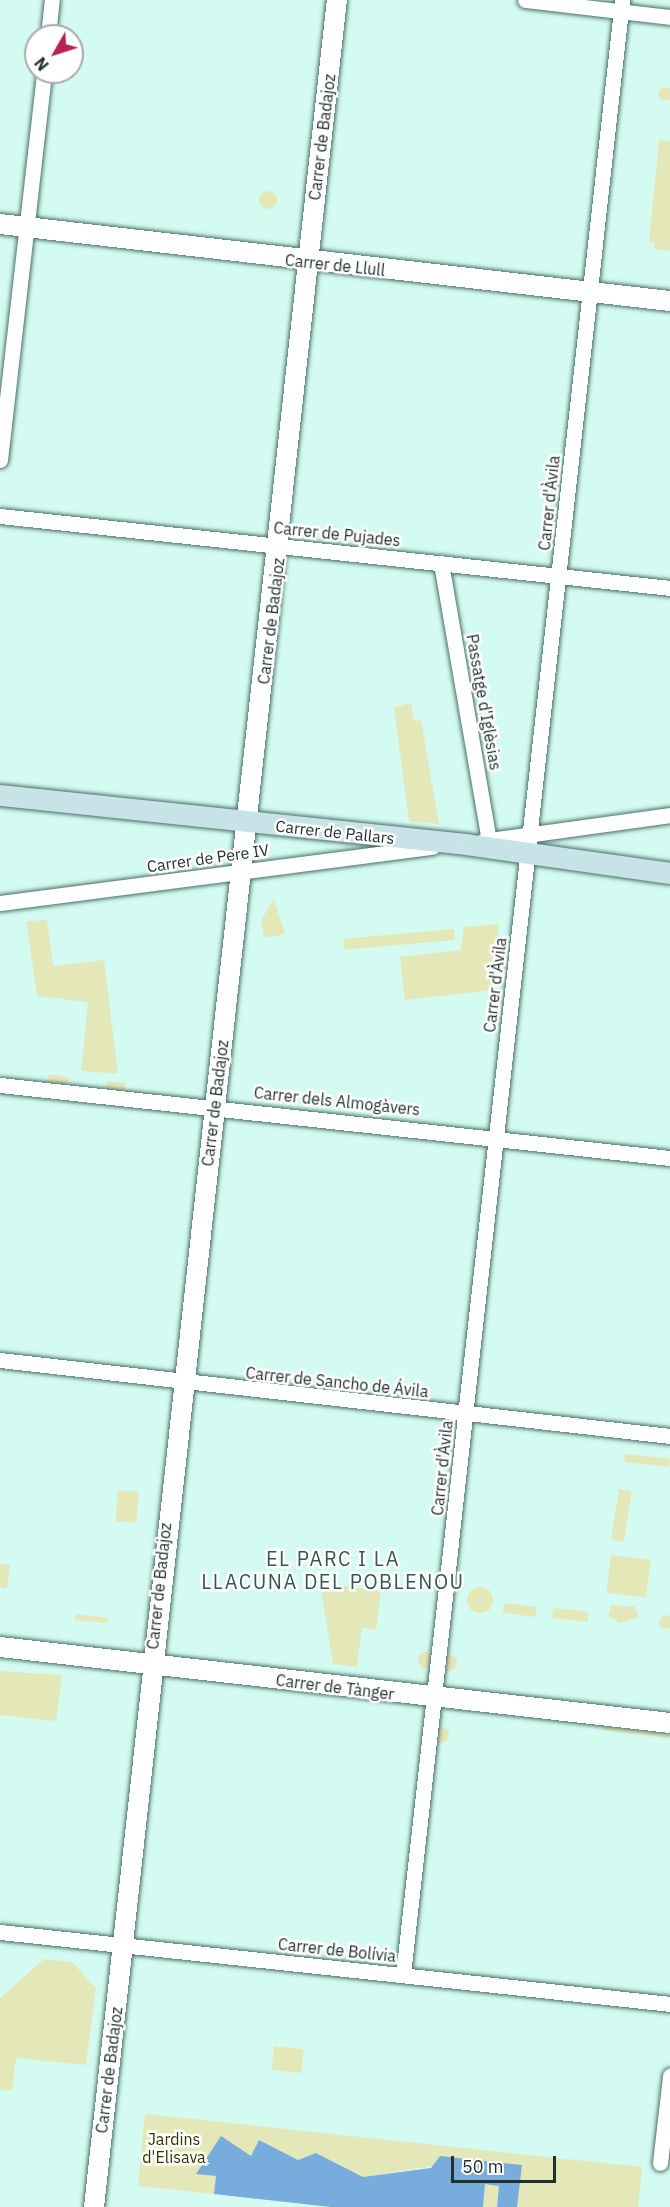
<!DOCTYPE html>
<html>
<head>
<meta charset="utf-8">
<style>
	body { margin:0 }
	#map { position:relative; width:670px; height:2207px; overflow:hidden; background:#d3fbf2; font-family:"IBM Plex Sans",sans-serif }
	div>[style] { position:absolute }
	.green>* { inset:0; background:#e4e8b9; transform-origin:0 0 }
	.round { border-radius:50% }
	.water>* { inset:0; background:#78acdc }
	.roads { filter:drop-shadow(0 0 2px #4b6f67) drop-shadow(0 0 2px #4b6f67) }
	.minor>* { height:15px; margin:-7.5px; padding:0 7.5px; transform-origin:7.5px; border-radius:7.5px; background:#fff }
	.tertiary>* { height:20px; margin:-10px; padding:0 10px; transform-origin:10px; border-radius:10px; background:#fff }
	.secondary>* { height:21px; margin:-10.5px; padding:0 10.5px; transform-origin:10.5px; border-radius:10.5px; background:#c8e3e8 }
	span { translate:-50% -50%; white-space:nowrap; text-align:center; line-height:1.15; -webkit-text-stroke:5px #fff; paint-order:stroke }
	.street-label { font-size:16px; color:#21302d }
	.park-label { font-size:16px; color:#333500 }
	.quarter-label { font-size:20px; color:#345750; letter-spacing:1.5px }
	.north { position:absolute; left:24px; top:24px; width:60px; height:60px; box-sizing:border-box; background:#fff; border:2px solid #a6acab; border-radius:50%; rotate:231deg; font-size:16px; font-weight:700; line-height:24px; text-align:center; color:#21302d }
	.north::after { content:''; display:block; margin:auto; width:21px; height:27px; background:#b5244e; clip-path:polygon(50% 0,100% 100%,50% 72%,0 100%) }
	.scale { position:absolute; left:451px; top:2156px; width:105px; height:27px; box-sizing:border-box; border:3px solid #21302d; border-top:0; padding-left:8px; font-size:18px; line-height:21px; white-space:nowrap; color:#21302d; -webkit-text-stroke:4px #fff; paint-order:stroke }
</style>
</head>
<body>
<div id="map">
	<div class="green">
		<i class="round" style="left:658px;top:87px;width:14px;height:14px"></i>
		<i style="clip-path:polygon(659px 140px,670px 141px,670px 251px,654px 249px,654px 242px,649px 241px)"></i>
		<i class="round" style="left:259px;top:191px;width:18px;height:18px"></i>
		<i style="clip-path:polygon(411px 703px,414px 721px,421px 720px,439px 824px,409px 821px,394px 707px)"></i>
		<i style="clip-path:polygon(274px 899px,285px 934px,264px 938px,261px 920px)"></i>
		<i style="clip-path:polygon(47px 920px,53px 966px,104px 960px,118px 1074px,81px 1071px,88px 1002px,37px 996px,26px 921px)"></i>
		<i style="clip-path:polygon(499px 924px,492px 990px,405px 1000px,400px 957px,461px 950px,464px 927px)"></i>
		<i style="left:454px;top:929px;width:11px;height:111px;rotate:85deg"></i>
		<i style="left:49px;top:1074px;width:20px;height:11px;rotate:9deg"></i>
		<i style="left:107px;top:1081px;width:18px;height:10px;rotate:6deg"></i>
		<i style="left:625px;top:1454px;width:45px;height:8px;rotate:6deg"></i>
		<i style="left:619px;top:1489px;width:13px;height:51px;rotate:9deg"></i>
		<i style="left:118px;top:1490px;width:21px;height:31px;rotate:5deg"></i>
		<i style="left:611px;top:1555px;width:40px;height:38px;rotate:7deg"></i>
		<i style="clip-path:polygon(0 1564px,10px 1565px,7px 1588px,0 1587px)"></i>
		<i style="clip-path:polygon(320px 1583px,381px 1591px,376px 1630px,362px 1628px,357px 1667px,333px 1664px)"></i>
		<i class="round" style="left:467px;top:1587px;width:26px;height:26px"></i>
		<i style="left:504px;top:1603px;width:33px;height:10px;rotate:7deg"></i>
		<i style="clip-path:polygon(611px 1605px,635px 1607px,639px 1617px,620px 1623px,608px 1616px)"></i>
		<i style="left:553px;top:1608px;width:36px;height:10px;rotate:6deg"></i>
		<i style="clip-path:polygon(75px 1614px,108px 1618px,107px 1623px,75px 1620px)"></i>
		<i class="round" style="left:659px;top:1615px;width:14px;height:14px"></i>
		<i class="round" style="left:418px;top:1652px;width:16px;height:16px"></i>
		<i class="round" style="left:441px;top:1655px;width:16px;height:16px"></i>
		<i style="clip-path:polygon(0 1671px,62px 1675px,56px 1721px,0 1715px)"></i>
		<i style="left:602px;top:1727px;width:68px;height:3px;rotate:7deg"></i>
		<i class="round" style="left:433px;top:1727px;width:16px;height:16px"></i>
		<i style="clip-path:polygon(44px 1959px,72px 1962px,96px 1988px,86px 2065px,16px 2058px,12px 2091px,0 2090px,0 1998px)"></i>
		<i style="left:274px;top:2046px;width:30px;height:24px;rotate:6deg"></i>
		<i style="clip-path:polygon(145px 2114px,642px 2167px,638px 2207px,517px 2207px,521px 2165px,433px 2166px,363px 2177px,316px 2153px,298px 2160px,259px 2140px,253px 2157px,197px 2174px,217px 2176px,214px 2194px,138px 2186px)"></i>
		<i style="clip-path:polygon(485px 2184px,499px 2185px,497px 2206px,502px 2207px,483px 2207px)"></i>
	</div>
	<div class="water">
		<i style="clip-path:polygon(221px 2136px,251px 2156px,259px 2140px,298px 2160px,316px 2153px,363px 2177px,431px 2168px,440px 2156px,522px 2165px,517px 2207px,497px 2207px,499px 2186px,485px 2184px,483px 2207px,331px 2207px,214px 2194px,216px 2176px,196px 2174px)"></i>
	</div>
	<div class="roads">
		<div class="minor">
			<i style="left:525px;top:0;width:146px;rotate:6.7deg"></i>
			<i style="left:48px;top:36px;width:36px;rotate:-84deg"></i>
			<i style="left:0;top:460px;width:390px;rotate:-83.5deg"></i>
			<i style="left:0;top:516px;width:674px;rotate:6.13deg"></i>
			<i style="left:441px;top:563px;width:288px;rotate:80.2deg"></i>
			<i style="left:483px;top:841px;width:189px;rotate:-7.9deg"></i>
			<i style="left:0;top:903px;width:436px;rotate:-7.4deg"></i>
			<i style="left:0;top:1085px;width:674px;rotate:6.22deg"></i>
			<i style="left:0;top:1360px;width:674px;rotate:6.47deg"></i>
			<i style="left:0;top:1932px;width:674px;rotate:6.13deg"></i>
			<i style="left:403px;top:1975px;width:1987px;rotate:-83.67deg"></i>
			<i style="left:660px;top:2163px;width:88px;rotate:-83.4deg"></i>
		</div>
		<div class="tertiary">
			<i style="left:0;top:224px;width:674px;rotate:6.56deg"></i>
			<i style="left:0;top:1647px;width:674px;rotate:6.47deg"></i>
			<i style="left:94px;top:2207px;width:2220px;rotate:-83.72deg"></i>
		</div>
		<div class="secondary">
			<i style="left:0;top:795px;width:469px;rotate:6deg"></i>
			<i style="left:466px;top:844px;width:206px;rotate:8.1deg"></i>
		</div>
	</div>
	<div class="street-label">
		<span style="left:322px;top:137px;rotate:-83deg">Carrer de Badajoz</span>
		<span style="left:335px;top:265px;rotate:6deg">Carrer de Llull</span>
		<span style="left:549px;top:503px;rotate:-84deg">Carrer d'Àvila</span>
		<span style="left:337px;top:534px;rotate:6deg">Carrer de Pujades</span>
		<span style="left:271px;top:621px;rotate:-83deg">Carrer de Badajoz</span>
		<span style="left:484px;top:702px;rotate:80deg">Passatge d'Iglèsias</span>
		<span style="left:335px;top:832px;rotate:6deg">Carrer de Pallars</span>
		<span style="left:208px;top:858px;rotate:-8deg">Carrer de Pere IV</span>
		<span style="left:495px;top:985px;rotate:-83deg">Carrer d'Àvila</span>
		<span style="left:337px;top:1101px;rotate:6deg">Carrer dels Almogàvers</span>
		<span style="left:215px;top:1103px;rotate:-83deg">Carrer de Badajoz</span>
		<span style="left:337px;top:1382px;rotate:6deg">Carrer de Sancho de Ávila</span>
		<span style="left:442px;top:1468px;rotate:-84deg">Carrer d'Àvila</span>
		<span style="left:159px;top:1586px;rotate:-84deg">Carrer de Badajoz</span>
		<span style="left:335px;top:1687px;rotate:7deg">Carrer de Tànger</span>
		<span style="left:337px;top:1950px;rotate:6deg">Carrer de Bolívia</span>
		<span style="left:109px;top:2070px;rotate:-83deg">Carrer de Badajoz</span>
	</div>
	<div class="park-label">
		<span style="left:174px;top:2148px">Jardins<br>d'Elisava</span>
	</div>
	<div class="quarter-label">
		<span style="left:333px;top:1570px">EL PARC I LA<br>LLACUNA DEL POBLENOU</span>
	</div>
	<div class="north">N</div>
	<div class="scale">50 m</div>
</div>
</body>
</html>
